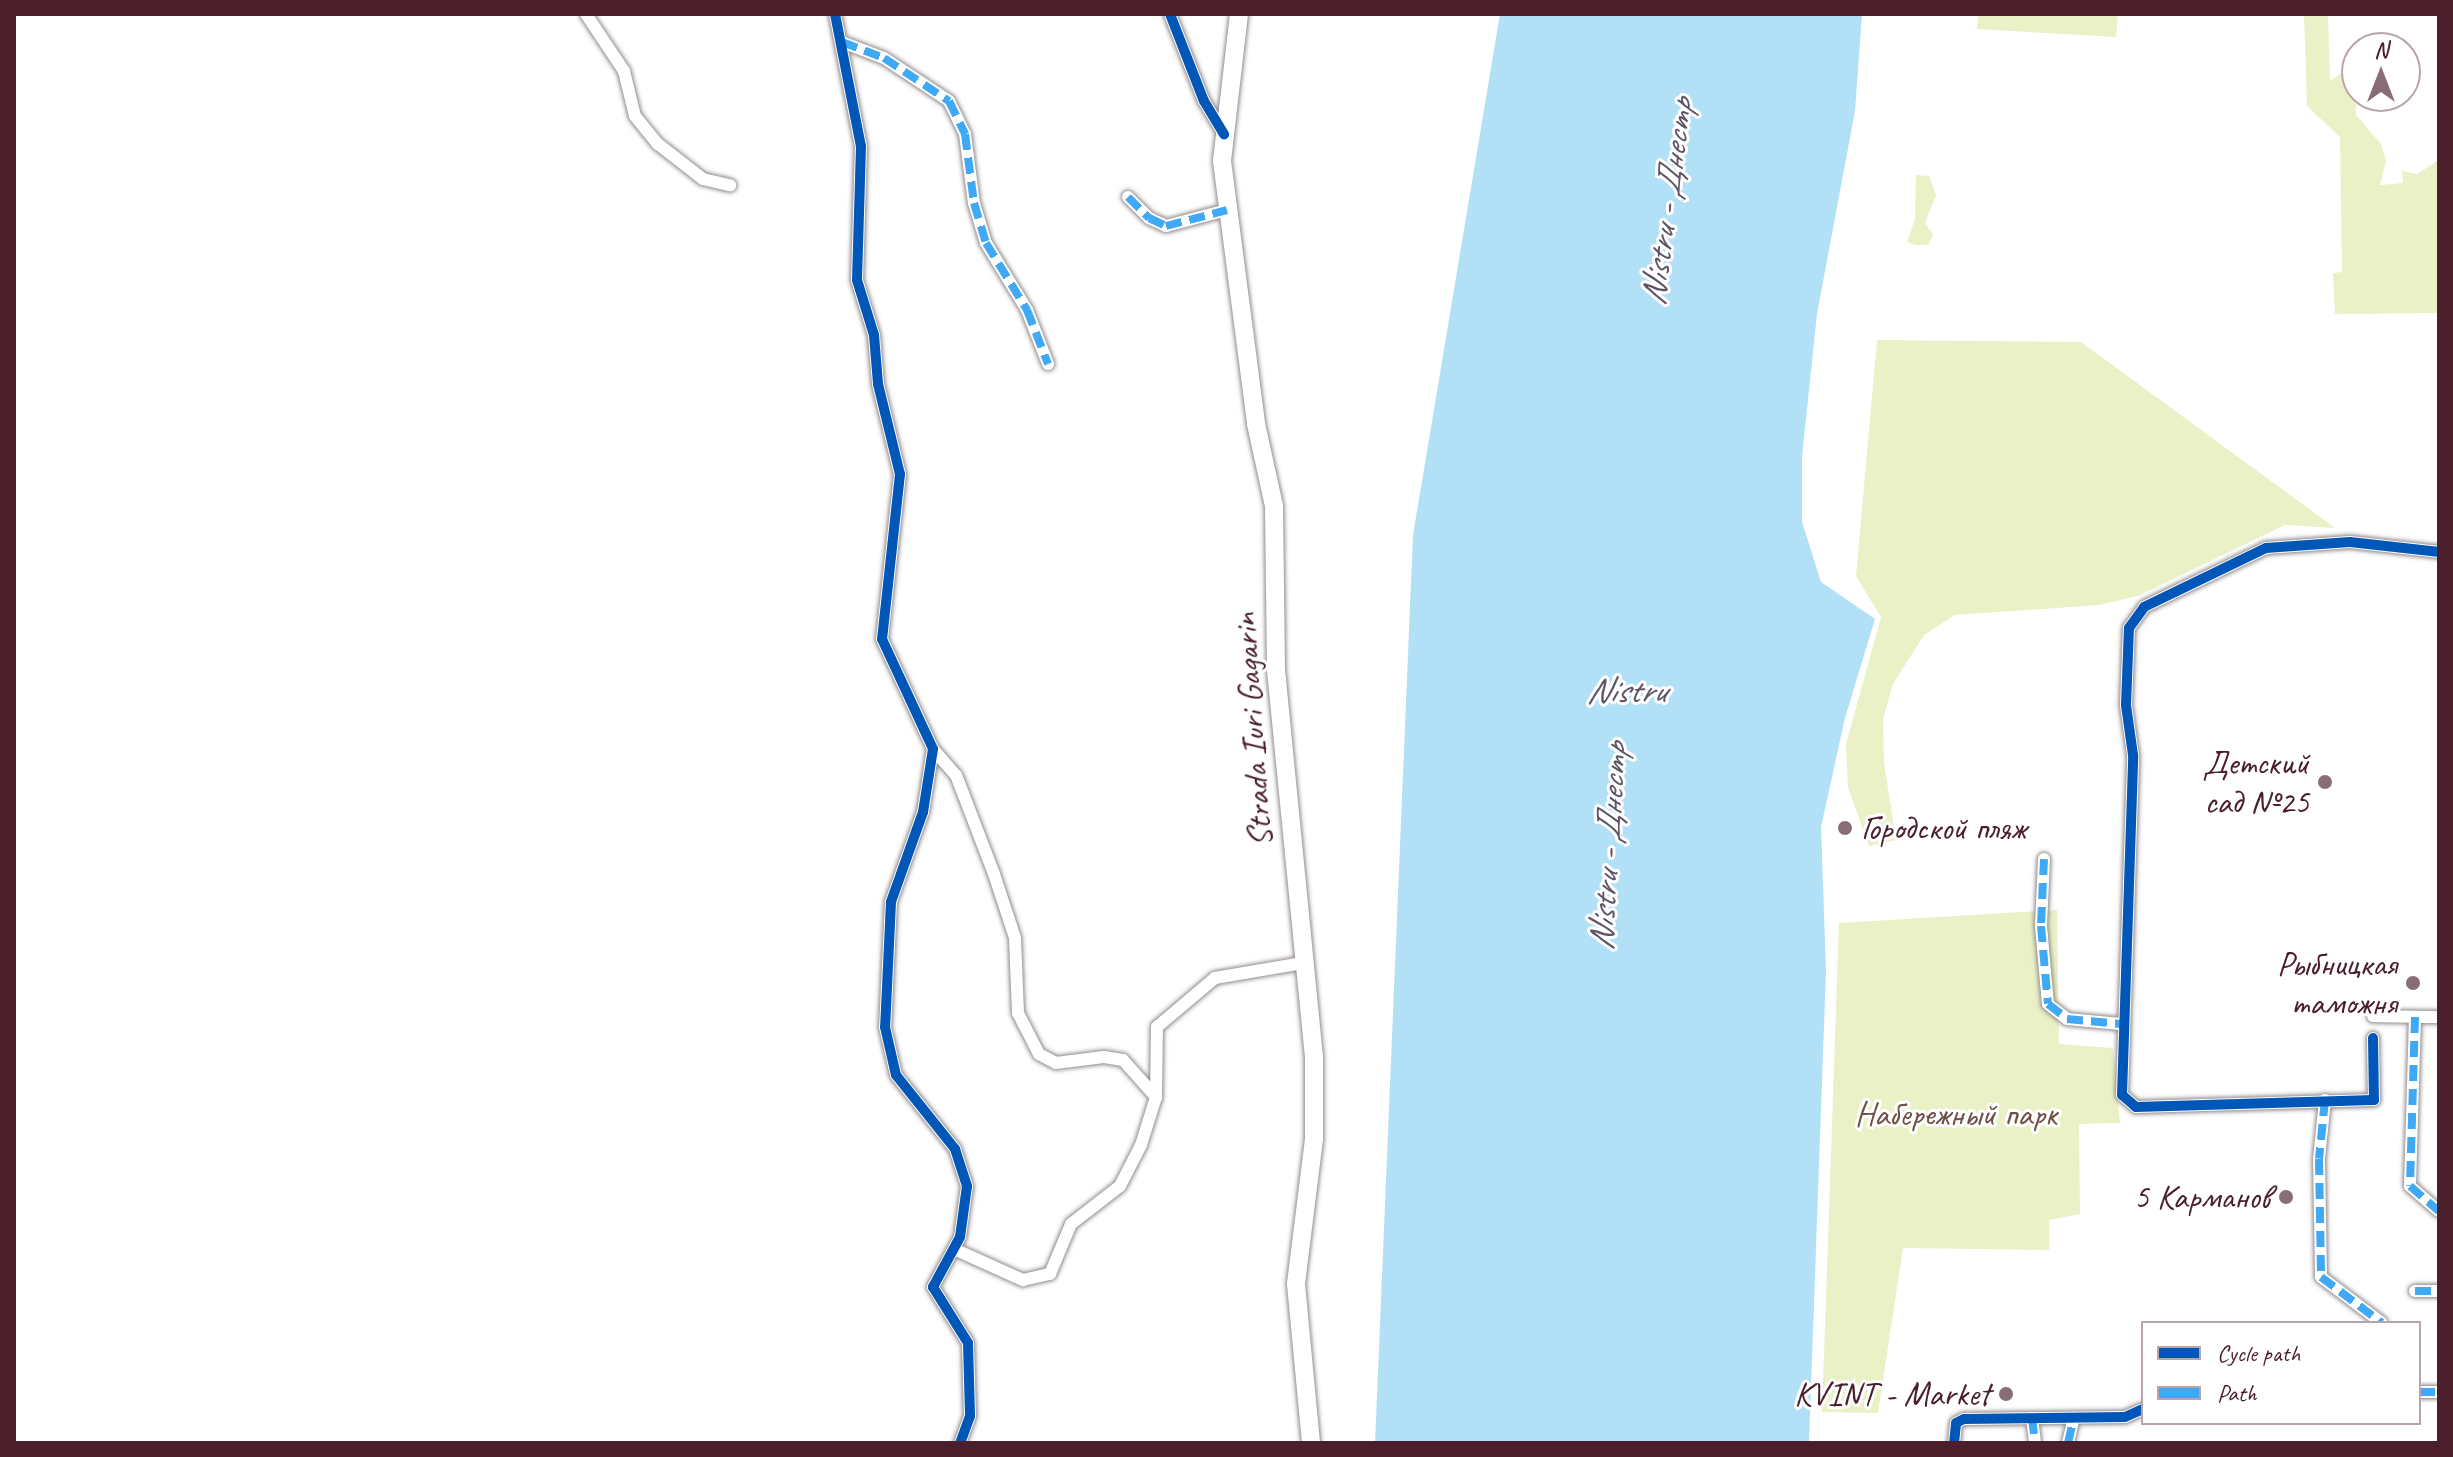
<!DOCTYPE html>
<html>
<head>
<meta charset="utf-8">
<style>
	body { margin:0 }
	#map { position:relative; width:2453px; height:1457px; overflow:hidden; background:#fff; font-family:Caveat,sans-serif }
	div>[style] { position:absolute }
	.green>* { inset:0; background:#eaf1c6 }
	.water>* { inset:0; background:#b2e0f7 }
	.roads { filter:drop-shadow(0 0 2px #948c8e) drop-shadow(0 0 2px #948c8e) }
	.street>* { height:12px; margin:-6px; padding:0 6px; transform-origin:6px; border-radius:6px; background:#fff }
	.secondary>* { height:18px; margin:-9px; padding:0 9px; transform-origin:9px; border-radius:9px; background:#fff }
	.quiet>* { height:8px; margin-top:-4px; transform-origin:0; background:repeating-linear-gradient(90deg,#3fa9f5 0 16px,transparent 0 24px) }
	.cycleway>* { height:10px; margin:-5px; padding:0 5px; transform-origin:5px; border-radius:5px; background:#0057b8 }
	.dots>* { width:22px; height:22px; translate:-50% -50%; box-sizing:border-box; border:4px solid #fff; border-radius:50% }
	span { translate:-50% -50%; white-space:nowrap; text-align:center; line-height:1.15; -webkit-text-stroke:6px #fff; paint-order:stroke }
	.street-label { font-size:34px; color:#4a1f2b }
	.poi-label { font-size:34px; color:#4a1f2b }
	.right { translate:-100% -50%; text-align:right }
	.left { translate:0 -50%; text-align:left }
	.park-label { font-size:34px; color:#6e5046 }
	.water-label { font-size:36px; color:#5f5567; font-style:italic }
	.frame { position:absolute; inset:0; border:16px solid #4a1f2b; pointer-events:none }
	.legend { position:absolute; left:2141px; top:1321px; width:280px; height:104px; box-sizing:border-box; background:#fff; border:2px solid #b7a5aa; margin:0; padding:10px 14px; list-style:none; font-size:24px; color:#4a1f2b }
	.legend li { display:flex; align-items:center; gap:16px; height:40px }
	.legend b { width:40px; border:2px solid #b7a5aa }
	.north { position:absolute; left:2341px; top:32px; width:80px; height:80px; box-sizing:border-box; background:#fff; border:2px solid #b7a5aa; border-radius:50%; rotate:0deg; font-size:22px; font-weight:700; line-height:32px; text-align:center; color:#4a1f2b }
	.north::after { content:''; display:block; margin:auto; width:28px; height:36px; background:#896d75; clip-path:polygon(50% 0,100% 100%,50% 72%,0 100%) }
</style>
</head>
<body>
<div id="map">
	<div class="green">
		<i style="clip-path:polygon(1978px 14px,2118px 14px,2116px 37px,1977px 29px)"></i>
		<i style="clip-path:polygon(2304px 15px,2328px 15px,2330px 81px,2343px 72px,2357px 90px,2356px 115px,2381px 144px,2386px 161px,2380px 185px,2403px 183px,2402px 171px,2417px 174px,2439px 160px,2439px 313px,2335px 314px,2333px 273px,2342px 272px,2340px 137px,2307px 106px)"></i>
		<i style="clip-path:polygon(1916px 175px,1929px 176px,1936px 195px,1925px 223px,1933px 235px,1928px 245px,1915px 245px,1907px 242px,1915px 219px)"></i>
		<i style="clip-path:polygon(1877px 340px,2081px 342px,2335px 528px,2285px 525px,2138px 596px,2099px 605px,1955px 615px,1924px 635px,1893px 684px,1883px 719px,1884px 763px,1896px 840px,1869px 846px,1848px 787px,1846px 744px,1881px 617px,1856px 576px)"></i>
		<i style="clip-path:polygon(2057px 910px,2059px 1044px,2113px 1048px,2120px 1123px,2079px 1124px,2080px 1214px,2049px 1220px,2049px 1250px,1903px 1248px,1878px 1413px,1822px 1412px,1839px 923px)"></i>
	</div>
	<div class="water">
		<i style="clip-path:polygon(1500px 14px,1862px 14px,1855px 111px,1817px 314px,1802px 457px,1802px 522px,1821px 582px,1875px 619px,1845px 718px,1821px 827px,1826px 970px,1809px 1443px,1375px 1443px,1413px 535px)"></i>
	</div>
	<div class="roads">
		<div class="street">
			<i style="left:586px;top:14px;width:69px;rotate:56.3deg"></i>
			<i style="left:624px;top:71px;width:46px;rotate:76.3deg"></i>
			<i style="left:635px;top:116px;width:36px;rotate:51deg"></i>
			<i style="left:658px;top:144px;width:57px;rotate:37.9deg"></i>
			<i style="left:703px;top:179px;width:28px;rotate:13deg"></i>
			<i style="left:835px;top:14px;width:135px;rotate:78.9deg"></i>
			<i style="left:861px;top:146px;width:134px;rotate:91.7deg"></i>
			<i style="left:857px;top:280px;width:58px;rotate:72.8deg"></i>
			<i style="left:874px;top:335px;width:49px;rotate:85.3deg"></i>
			<i style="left:878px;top:384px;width:93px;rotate:76.3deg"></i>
			<i style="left:900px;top:474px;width:166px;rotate:96.2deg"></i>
			<i style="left:882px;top:639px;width:121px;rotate:65.1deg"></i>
			<i style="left:933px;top:749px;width:64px;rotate:99deg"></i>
			<i style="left:923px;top:812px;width:96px;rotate:109.6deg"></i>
			<i style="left:891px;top:902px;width:125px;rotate:92.7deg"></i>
			<i style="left:885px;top:1027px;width:49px;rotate:77.1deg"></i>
			<i style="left:896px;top:1075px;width:95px;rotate:51.4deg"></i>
			<i style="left:955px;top:1149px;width:39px;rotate:72deg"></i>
			<i style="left:967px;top:1186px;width:51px;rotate:97.8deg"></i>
			<i style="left:960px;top:1237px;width:57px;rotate:118.4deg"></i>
			<i style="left:933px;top:1287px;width:66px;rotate:58deg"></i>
			<i style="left:968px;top:1343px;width:73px;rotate:88.4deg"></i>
			<i style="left:970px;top:1416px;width:29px;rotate:110deg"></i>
			<i style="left:1170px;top:14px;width:93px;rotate:68.7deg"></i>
			<i style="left:1204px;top:101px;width:39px;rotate:59deg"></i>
			<i style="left:842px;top:42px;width:45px;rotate:20.9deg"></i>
			<i style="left:884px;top:58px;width:78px;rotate:33.5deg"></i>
			<i style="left:949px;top:101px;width:37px;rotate:64deg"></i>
			<i style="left:965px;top:134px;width:70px;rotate:82.6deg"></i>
			<i style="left:974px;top:203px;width:42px;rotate:73.3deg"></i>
			<i style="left:986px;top:243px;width:79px;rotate:58.5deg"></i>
			<i style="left:1027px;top:310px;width:58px;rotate:68.7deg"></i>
			<i style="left:1128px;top:197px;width:30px;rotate:45deg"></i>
			<i style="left:1149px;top:218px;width:19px;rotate:25deg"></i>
			<i style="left:1166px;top:226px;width:63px;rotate:-14.7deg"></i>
			<i style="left:933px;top:749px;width:35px;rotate:49deg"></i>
			<i style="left:956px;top:775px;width:106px;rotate:69deg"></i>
			<i style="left:994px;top:874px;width:67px;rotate:71.8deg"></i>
			<i style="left:1015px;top:938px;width:75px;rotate:87.7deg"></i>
			<i style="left:1018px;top:1013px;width:46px;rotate:62.9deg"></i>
			<i style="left:1039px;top:1054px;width:19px;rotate:28deg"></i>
			<i style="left:1056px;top:1063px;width:48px;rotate:-7.1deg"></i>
			<i style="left:1104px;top:1057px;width:19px;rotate:9deg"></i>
			<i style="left:1123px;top:1060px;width:50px;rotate:48.3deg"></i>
			<i style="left:2044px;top:859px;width:67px;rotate:92.6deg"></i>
			<i style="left:2041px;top:926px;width:78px;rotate:84.9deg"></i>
			<i style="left:2048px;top:1004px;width:24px;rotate:38deg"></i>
			<i style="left:2067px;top:1019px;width:54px;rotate:5.3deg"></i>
			<i style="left:2373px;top:1016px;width:66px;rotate:0.9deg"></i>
			<i style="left:2415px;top:1017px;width:169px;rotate:91.7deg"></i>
			<i style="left:2410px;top:1186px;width:38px;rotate:41deg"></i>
			<i style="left:2373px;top:1038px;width:62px;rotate:89.1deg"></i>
			<i style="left:2374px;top:1100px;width:238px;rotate:178.3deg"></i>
			<i style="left:2136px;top:1107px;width:18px;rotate:-139deg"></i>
			<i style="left:2122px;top:1095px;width:340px;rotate:-88.1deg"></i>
			<i style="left:2133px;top:755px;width:50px;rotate:-98deg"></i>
			<i style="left:2126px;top:705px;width:77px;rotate:-87.8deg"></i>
			<i style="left:2129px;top:628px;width:26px;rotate:-54deg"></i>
			<i style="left:2144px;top:607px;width:136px;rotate:-25.8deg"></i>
			<i style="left:2266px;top:548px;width:84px;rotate:-4.1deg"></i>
			<i style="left:2350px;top:542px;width:90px;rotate:6.4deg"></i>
			<i style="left:2325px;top:1100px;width:59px;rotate:95.8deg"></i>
			<i style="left:2319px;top:1159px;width:118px;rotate:89deg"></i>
			<i style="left:2321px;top:1277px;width:76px;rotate:37deg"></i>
			<i style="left:954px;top:1249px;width:76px;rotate:24.2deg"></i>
			<i style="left:1023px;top:1280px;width:28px;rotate:-13deg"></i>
			<i style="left:1050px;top:1274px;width:54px;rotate:-67.2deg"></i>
			<i style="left:1071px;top:1224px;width:62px;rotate:-37.8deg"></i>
			<i style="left:1120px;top:1186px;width:46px;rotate:-62.9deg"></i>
			<i style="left:1141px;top:1145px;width:50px;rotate:-72.6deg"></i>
			<i style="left:1156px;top:1097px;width:70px;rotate:-89.2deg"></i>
			<i style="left:1157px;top:1027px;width:76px;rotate:-40.2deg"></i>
			<i style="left:1215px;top:978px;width:89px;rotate:-9.7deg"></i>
			<i style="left:2415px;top:1291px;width:24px"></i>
			<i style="left:2419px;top:1392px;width:20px"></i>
			<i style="left:2032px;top:1418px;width:25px;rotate:83deg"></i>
			<i style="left:1954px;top:1443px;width:20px;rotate:-84deg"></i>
			<i style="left:1956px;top:1423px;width:9px;rotate:-27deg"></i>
			<i style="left:1964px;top:1419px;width:161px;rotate:-0.7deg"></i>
			<i style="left:2125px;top:1417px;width:20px;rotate:-24deg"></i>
			<i style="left:2068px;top:1443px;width:26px;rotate:-77deg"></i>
		</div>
		<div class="secondary">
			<i style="left:1239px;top:14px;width:148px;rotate:96.6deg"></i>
			<i style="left:1222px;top:161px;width:265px;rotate:82.6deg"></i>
			<i style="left:1256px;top:424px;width:84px;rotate:77.6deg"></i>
			<i style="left:1274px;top:506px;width:164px;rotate:89.3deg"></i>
			<i style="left:1276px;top:670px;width:388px;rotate:84.4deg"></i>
			<i style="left:1314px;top:1056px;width:83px;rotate:90deg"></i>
			<i style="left:1314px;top:1139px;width:146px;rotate:97.1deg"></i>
			<i style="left:1296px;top:1284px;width:160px;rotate:84.6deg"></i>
		</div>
	</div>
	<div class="quiet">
		<i style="left:842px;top:42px;width:45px;rotate:20.9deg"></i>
		<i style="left:884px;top:58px;width:78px;rotate:33.5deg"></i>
		<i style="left:949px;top:101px;width:37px;rotate:64deg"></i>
		<i style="left:965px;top:134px;width:70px;rotate:82.6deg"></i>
		<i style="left:974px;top:203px;width:42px;rotate:73.3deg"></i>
		<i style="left:986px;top:243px;width:79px;rotate:58.5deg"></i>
		<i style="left:1027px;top:310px;width:58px;rotate:68.7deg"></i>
		<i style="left:1128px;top:197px;width:30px;rotate:45deg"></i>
		<i style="left:1149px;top:218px;width:19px;rotate:25deg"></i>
		<i style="left:1166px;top:226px;width:63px;rotate:-14.7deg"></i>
		<i style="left:2044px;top:859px;width:67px;rotate:92.6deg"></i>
		<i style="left:2041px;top:926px;width:78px;rotate:84.9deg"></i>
		<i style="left:2048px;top:1004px;width:24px;rotate:38deg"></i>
		<i style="left:2067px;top:1019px;width:54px;rotate:5.3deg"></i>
		<i style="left:2415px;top:1017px;width:169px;rotate:91.7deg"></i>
		<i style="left:2410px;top:1186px;width:38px;rotate:41deg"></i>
		<i style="left:2325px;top:1100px;width:59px;rotate:95.8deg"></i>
		<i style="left:2319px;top:1159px;width:118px;rotate:89deg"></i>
		<i style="left:2321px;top:1277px;width:76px;rotate:37deg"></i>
		<i style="left:2415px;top:1291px;width:24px"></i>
		<i style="left:2419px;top:1392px;width:20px"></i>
		<i style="left:2032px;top:1418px;width:25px;rotate:83deg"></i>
		<i style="left:2068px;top:1443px;width:26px;rotate:-77deg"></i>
	</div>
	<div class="cycleway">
		<i style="left:835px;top:14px;width:135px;rotate:78.9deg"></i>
		<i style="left:861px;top:146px;width:134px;rotate:91.7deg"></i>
		<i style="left:857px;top:280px;width:58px;rotate:72.8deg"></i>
		<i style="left:874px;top:335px;width:49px;rotate:85.3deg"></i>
		<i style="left:878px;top:384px;width:93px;rotate:76.3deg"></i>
		<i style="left:900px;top:474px;width:166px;rotate:96.2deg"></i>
		<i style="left:882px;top:639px;width:121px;rotate:65.1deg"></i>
		<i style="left:933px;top:749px;width:64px;rotate:99deg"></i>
		<i style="left:923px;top:812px;width:96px;rotate:109.6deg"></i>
		<i style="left:891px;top:902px;width:125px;rotate:92.7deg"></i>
		<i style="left:885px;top:1027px;width:49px;rotate:77.1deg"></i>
		<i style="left:896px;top:1075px;width:95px;rotate:51.4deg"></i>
		<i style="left:955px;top:1149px;width:39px;rotate:72deg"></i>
		<i style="left:967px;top:1186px;width:51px;rotate:97.8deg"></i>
		<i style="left:960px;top:1237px;width:57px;rotate:118.4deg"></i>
		<i style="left:933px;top:1287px;width:66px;rotate:58deg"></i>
		<i style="left:968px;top:1343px;width:73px;rotate:88.4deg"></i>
		<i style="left:970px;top:1416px;width:29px;rotate:110deg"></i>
		<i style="left:1170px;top:14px;width:93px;rotate:68.7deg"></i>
		<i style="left:1204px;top:101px;width:39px;rotate:59deg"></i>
		<i style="left:2373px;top:1038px;width:62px;rotate:89.1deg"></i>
		<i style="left:2374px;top:1100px;width:238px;rotate:178.3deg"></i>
		<i style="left:2136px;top:1107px;width:18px;rotate:-139deg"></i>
		<i style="left:2122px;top:1095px;width:340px;rotate:-88.1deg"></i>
		<i style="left:2133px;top:755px;width:50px;rotate:-98deg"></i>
		<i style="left:2126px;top:705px;width:77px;rotate:-87.8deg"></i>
		<i style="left:2129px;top:628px;width:26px;rotate:-54deg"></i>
		<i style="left:2144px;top:607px;width:136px;rotate:-25.8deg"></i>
		<i style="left:2266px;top:548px;width:84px;rotate:-4.1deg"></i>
		<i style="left:2350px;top:542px;width:90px;rotate:6.4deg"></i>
		<i style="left:1954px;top:1443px;width:20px;rotate:-84deg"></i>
		<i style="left:1956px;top:1423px;width:9px;rotate:-27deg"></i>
		<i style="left:1964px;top:1419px;width:161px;rotate:-0.7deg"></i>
		<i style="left:2125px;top:1417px;width:20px;rotate:-24deg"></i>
	</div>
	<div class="dots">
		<i style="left:2325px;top:782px;background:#896d75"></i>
		<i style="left:1845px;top:828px;background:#896d75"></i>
		<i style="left:2413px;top:983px;background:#896d75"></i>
		<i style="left:2286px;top:1197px;background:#896d75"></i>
		<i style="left:2006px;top:1394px;background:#896d75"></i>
	</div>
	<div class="street-label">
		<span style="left:1252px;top:730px;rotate:-94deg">Strada Iuri Gagarin</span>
	</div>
	<div class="poi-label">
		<span class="right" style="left:2309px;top:782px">Детский<br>сад №25</span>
		<span class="left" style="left:1861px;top:828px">Городской пляж</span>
		<span class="right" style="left:2397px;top:983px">Рыбницкая<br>таможня</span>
		<span class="right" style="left:2270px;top:1197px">5 Карманов</span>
		<span class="right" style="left:1990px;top:1394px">KVINT - Market</span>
	</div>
	<div class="park-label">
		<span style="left:1956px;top:1114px">Набережный парк</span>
	</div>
	<div class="water-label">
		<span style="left:1667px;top:202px;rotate:-82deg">Nistru - Днестр</span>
		<span style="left:1626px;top:691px">Nistru</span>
		<span style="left:1608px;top:847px;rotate:-86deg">Nistru - Днестр</span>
	</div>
	<div class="frame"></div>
	<ul class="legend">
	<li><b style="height:10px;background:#0057b8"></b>Cycle path</li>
	<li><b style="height:10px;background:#3fa9f5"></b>Path</li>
	</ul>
	<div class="north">N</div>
</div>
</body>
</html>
